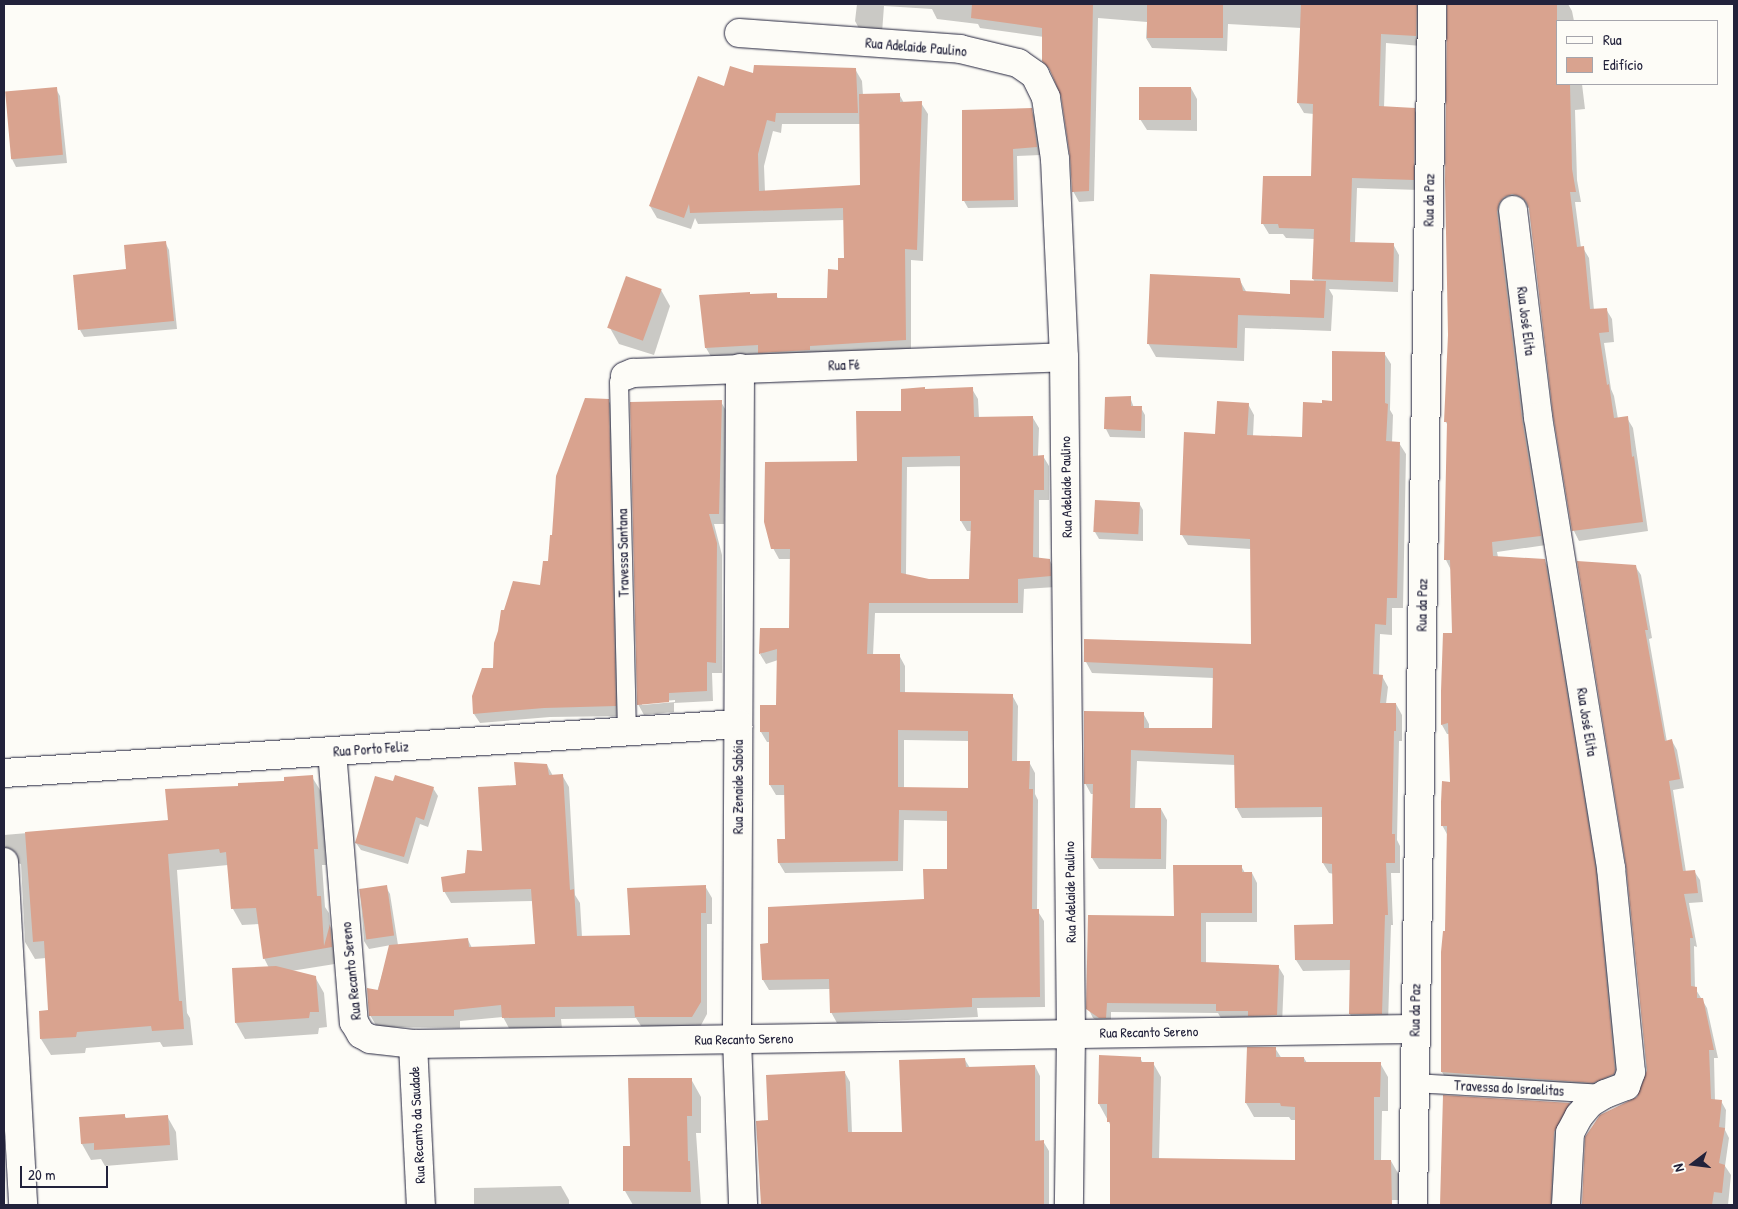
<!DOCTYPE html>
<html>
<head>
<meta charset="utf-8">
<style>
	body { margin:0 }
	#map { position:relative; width:1738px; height:1209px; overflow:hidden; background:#fdfcf7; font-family:"Patrick Hand",sans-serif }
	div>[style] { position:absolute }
	.shadow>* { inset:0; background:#0003 }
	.building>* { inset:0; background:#d9a38f; transform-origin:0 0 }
	.roads { filter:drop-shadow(0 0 1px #22223b) drop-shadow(0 0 1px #22223b) }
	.service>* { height:18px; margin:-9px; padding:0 9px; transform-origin:9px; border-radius:9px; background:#fdfcf7 }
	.minor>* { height:28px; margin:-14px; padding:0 14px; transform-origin:14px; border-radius:14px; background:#fdfcf7 }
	span { translate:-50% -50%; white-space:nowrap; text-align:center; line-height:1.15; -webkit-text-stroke:4px #fdfcf7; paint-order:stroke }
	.street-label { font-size:14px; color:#22223b }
	.frame { position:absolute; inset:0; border:5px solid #22223b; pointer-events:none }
	.legend { position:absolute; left:1556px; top:20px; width:162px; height:65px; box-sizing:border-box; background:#fdfcf7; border:1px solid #a5a5ac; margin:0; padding:6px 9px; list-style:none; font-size:15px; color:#22223b }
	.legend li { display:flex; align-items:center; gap:10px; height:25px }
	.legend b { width:25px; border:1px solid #a5a5ac }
	.north { position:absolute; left:1668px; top:1139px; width:50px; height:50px; -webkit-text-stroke:4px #fdfcf7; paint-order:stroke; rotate:255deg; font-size:14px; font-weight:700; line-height:20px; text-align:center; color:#22223b }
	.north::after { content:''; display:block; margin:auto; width:18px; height:22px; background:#22223b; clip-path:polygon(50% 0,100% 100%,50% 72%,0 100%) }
	.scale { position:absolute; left:20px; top:1166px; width:88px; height:22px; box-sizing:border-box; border:2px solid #22223b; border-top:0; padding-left:6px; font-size:15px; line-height:18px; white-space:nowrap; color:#22223b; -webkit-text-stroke:4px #fdfcf7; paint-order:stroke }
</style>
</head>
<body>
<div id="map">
	<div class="shadow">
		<i style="clip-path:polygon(857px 4px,1426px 4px,1421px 46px,1386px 43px,1384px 108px,1414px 109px,1420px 120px,1419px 190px,1357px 188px,1355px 243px,1393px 244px,1399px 255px,1398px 292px,1329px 289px,1333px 296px,1331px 331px,1245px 328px,1244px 361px,1156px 357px,1148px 343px,1239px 279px,1247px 293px,1291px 295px,1315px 282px,1313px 279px,1315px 239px,1286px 238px,1283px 234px,1269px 234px,1263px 224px,1312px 177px,1314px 114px,1304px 113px,1298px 103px,1301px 28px,1228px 24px,1227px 51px,1152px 48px,1146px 38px,1147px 22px,1098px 18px,1094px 201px,1079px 202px,1073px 191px,1072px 157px,1063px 95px,1054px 76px,1043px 61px,1044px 37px,980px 28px,978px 24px,937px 19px,932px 9px,884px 6px,882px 33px,861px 32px,855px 21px)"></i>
		<i style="clip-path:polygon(1448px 4px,1568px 4px,1572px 11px,1574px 21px,1557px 21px,1557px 84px,1582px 84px,1585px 109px,1575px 110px,1577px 180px,1581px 202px,1575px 202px,1581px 248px,1583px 248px,1589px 258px,1594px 310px,1606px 309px,1612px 319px,1614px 342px,1604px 343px,1611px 389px,1614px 396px,1618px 419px,1627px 418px,1633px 428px,1648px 531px,1579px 541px,1574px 531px,1555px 415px,1529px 208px,1517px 204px,1546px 545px,1497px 552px,1498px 557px,1544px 560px,1550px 570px,1601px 881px,1620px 1081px,1600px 1092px,1448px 1082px,1442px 1072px,1448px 836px,1442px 825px,1451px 783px,1450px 734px,1447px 734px,1442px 725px,1453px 634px,1451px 570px,1446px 560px,1449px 427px,1445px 421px,1449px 335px)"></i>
		<i style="clip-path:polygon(evenodd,855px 69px,862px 81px,863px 95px,899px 94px,904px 103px,921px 103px,928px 114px,923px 261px,911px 260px,911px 351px,713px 360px,706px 348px,700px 296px,776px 295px,779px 300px,829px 299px,845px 259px,845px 220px,698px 224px,695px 218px,691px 229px,657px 218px,650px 206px,725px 87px,754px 75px,855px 69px,782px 124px,860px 124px,861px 186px,765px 192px,764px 166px,773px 131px,781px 133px,782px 124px)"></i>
		<i style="clip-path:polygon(1191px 88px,1197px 99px,1197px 131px,1147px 130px,1140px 119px)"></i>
		<i style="clip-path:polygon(56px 89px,60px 96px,67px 163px,16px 167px,12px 159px)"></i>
		<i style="clip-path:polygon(1031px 110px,1035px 117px,1041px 155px,1017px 156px,1018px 207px,968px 208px,964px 201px)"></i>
		<i style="clip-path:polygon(165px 242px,169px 250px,177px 329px,84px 337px,80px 330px,128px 270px)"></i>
		<i style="clip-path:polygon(661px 290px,670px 306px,654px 355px,619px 344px,610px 328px)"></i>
		<i style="clip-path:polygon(1384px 353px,1391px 364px,1390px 410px,1393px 415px,1392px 443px,1399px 443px,1406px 454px,1403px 608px,1392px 608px,1392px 635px,1380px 634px,1379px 676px,1382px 676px,1388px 687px,1386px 704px,1396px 704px,1402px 715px,1402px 741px,1399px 741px,1397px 840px,1400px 846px,1400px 873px,1391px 873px,1393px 925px,1391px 925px,1388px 1024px,1356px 1025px,1350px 1014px,1351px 970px,1303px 971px,1296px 960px,1334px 925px,1334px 874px,1329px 873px,1323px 863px,1323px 817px,1242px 818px,1236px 807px,1236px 765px,1137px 761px,1135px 809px,1161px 809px,1167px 820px,1166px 869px,1099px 869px,1092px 858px,1094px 794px,1091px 794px,1085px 783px,1143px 713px,1149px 724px,1149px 729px,1213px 730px,1214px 678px,1092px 673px,1086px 662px,1252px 645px,1251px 549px,1188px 545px,1182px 535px,1216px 435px,1248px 404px,1254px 415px,1253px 436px,1303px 438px,1324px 404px,1333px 402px)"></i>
		<i style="clip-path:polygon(evenodd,972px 389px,978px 399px,979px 418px,1033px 418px,1039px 428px,1038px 456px,1043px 456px,1049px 466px,1049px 500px,1039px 500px,1039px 559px,1050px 561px,1056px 571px,1056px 587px,1024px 589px,1023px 613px,875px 613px,873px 655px,899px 655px,905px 666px,905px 694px,1012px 695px,1018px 706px,1017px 762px,1029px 762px,1035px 773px,1035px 794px,1038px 800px,1037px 910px,1044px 921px,1045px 1007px,977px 1008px,978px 1017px,837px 1023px,831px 1012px,830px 989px,769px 990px,763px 980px,762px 945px,926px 900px,948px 870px,949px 821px,904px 820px,903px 871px,785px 873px,779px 863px,786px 840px,786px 795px,776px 795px,770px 785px,770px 742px,767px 742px,761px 732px,778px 706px,778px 660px,766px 664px,760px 654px,790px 629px,791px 559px,779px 559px,773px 548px,858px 462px,902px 412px,972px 389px,961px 466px,961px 521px,967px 531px,972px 531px,971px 581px,929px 580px,906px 575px,907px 467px,961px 466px,972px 389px,904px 740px,969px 741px,969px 789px,904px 788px,904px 740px)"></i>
		<i style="clip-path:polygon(1130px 397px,1134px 408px,1141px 408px,1145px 415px,1145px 438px,1110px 437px,1106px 429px)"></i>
		<i style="clip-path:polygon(608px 400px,614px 410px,621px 716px,550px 717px,480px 723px,474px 714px,494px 669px,541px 587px,550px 562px,553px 537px)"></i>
		<i style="clip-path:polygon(evenodd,721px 402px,727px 412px,724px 524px,714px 524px,722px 555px,722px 673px,712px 673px,713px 701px,674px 703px,674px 712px,644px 715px,638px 704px,721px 402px,675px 700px,675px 702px,642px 705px,642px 703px,675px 700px)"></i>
		<i style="clip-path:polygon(1139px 503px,1143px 510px,1143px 541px,1099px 539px,1095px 532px)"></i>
		<i style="clip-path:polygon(1635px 566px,1641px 575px,1652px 638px,1649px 639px,1667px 742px,1672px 741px,1677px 750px,1684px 788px,1673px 790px,1686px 872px,1694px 871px,1700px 880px,1703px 902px,1689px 903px,1697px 947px,1694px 946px,1695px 988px,1707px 1008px,1718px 1058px,1714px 1058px,1715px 1101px,1721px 1101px,1726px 1110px,1725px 1130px,1729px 1138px,1725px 1166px,1731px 1175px,1728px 1205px,1583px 1205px,1587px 1138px,1638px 1098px,1647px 1077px,1628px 865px)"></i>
		<i style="clip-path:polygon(547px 765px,553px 776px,562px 775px,569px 787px,575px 895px,580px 903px,582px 937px,631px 936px,705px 886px,712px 898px,712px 924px,707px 924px,707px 1014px,699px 1029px,643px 1029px,636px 1018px,561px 1019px,562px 1029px,510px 1030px,503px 1017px,460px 1021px,460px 1028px,377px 1027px,370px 1015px,391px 945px,369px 949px,364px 941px,360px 891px,386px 887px,390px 894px,398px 945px,468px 940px,472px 948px,536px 945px,533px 901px,451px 903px,444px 891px,466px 874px,484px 852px,517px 786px)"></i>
		<i style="clip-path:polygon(312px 777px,322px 793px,326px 865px,322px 865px,325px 907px,329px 913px,330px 926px,339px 941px,341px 963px,291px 971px,315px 977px,324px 993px,327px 1027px,319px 1028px,318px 1034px,245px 1039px,236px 1023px,234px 969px,269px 968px,264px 958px,260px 924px,242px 925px,233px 909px,228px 865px,177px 870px,187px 1013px,190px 1018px,193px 1045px,163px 1047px,160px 1042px,86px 1048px,85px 1053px,51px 1055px,41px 1039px,40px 1012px,50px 1011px,46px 958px,35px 959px,25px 942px,21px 864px,12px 862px,4px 866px,4px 835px,169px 821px,239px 787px)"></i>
		<i style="clip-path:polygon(394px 783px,433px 788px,438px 796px,428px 827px,420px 824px,408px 864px,361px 850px,356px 843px)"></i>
		<i style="clip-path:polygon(1241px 866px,1245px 873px,1252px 873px,1257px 883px,1257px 922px,1206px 922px,1206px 963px,1278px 966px,1284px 976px,1282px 1025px,1222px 1020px,1218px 1013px,1111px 1012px,1111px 1027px,1106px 1027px,1093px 1018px,1088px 1008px,1175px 917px)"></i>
		<i style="clip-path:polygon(1248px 1048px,1275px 1048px,1282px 1059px,1304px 1058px,1307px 1063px,1380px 1063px,1388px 1077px,1388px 1111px,1382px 1111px,1381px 1161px,1391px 1161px,1399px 1175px,1399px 1200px,1273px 1201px,1273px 1205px,1111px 1205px,1111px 1126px,1099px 1104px,1100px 1056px,1140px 1058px,1143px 1063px,1153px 1063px,1161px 1077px,1159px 1159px,1296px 1161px,1296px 1120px,1291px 1120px,1289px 1117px,1254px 1117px,1246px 1103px)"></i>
		<i style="clip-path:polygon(965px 1060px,970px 1068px,1035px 1066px,1040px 1076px,1040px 1142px,1043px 1141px,1049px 1151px,1049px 1205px,762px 1205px,757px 1122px,769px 1121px,845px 1073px,850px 1082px,852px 1133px,904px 1133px)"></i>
		<i style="clip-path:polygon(691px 1079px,701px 1097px,701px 1133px,696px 1133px,701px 1205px,633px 1205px,625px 1191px,632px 1147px)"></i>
		<i style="clip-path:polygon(1444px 1097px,1569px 1104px,1574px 1113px,1555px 1205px,1441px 1205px)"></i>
		<i style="clip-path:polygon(124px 1115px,127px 1119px,167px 1116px,176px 1132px,178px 1160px,105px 1166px,101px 1159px,91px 1160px,82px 1144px,80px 1118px)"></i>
		<i style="clip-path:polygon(561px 1186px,569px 1200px,569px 1205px,474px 1205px,474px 1188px)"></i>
	</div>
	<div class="building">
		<i style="clip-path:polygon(972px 4px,1093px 4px,1089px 191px,1072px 192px,1070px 157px,1061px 96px,1049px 68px,1042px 61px,1042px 28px,971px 18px)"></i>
		<i style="left:1147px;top:4px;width:76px;height:34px"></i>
		<i style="clip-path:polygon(1301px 4px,1417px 4px,1416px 36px,1381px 34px,1379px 106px,1415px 108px,1414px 180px,1352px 178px,1350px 242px,1394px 243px,1393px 282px,1312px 279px,1314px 229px,1279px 228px,1278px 224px,1261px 224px,1263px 176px,1311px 176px,1313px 104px,1297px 103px)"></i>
		<i style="clip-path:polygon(1447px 4px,1557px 4px,1557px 84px,1570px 84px,1572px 169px,1576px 192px,1570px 192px,1577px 247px,1584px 246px,1590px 309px,1607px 308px,1609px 332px,1599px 333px,1607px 385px,1609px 384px,1614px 418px,1628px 416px,1632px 457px,1634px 456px,1643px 522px,1572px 531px,1553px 415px,1529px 208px,1526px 201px,1520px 196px,1512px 194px,1504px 197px,1499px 203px,1497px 212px,1522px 419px,1541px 536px,1492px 542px,1493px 556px,1545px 559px,1596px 870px,1615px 1070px,1614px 1074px,1593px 1083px,1441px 1072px,1441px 952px,1443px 931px,1445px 931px,1447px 826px,1441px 826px,1441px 802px,1442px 781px,1450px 782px,1448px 723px,1441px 725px,1441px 691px,1443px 633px,1452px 633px,1450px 560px,1444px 560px,1447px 422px,1444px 422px,1448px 335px,1445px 181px)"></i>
		<i style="clip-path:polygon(754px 65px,856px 68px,858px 113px,776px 113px,775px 122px,767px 120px,758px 154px,759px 191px,860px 185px,859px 94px,900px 93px,900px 102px,922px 101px,917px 250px,905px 249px,906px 340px,810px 346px,810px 350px,758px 353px,758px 345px,705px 348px,699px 295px,750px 292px,750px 294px,777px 293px,777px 298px,827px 298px,828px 269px,838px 270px,838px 258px,844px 258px,843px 208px,690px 213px,689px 204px,684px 218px,649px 206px,698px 76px,724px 86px,730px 66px,753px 73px)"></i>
		<i style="left:57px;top:87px;width:68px;height:52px;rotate:85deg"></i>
		<i style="left:1139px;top:87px;width:52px;height:33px"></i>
		<i style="clip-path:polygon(1032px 108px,1037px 147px,1013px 149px,1014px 200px,962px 201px,962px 110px)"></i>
		<i style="clip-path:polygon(166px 241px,174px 321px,78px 330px,73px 275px,126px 269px,124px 245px)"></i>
		<i style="clip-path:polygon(1150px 274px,1240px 278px,1243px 291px,1290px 294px,1290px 280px,1326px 281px,1324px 318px,1238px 315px,1237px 348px,1147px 344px)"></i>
		<i style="left:626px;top:276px;width:38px;height:55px;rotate:20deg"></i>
		<i style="clip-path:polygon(1332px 351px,1385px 352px,1385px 403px,1388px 404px,1386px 441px,1400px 442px,1397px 598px,1387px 598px,1386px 625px,1375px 624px,1373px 674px,1383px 675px,1380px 703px,1396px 703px,1396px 731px,1394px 731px,1392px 834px,1395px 834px,1395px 863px,1386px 863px,1388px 915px,1385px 915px,1382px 1014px,1349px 1014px,1350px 960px,1295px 960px,1294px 925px,1333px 924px,1332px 864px,1322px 863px,1322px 807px,1235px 808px,1234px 755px,1131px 750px,1130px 808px,1161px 808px,1161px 859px,1091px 858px,1093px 784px,1084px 784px,1084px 711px,1144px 712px,1144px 728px,1212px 728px,1213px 668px,1084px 662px,1084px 639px,1251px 644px,1250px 539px,1180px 535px,1184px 432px,1215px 434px,1217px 401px,1249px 403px,1247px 435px,1302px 437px,1303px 402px,1322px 403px,1322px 400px,1332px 401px)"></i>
		<i style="clip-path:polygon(evenodd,925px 387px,925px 389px,973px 387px,974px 417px,1033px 416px,1033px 456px,1044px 455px,1044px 490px,1034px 490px,1033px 557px,1050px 559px,1051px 576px,1018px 579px,1018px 603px,869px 603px,867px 654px,900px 654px,900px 692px,1013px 694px,1012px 761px,1030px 761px,1029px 789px,1033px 789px,1032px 909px,1039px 909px,1040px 997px,972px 998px,972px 1007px,830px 1013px,829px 979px,762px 980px,760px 944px,768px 943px,768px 907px,924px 899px,923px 869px,947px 869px,947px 811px,899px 810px,898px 861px,778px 863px,777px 839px,785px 839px,784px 785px,769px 785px,769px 732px,760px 732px,760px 705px,776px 705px,777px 649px,759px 654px,760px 628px,789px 628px,790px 549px,771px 549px,764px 522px,765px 462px,857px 461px,856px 411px,901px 411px,901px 389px,925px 387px,960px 456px,960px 521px,971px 521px,969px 579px,929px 579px,901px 573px,902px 457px,960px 456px,925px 387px,898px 730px,968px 731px,968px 788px,898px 787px,898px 730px)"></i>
		<i style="clip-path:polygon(1131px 396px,1131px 406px,1142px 406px,1141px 431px,1104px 429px,1105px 397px)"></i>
		<i style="clip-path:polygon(585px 398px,609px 399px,616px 706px,544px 708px,473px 714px,472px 696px,482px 668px,493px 668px,494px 643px,498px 631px,501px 610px,504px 610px,513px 581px,540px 585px,543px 561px,548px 561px,550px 535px,552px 535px,556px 476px)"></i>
		<i style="clip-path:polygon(722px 400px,719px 514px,709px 514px,717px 543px,716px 663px,707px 662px,707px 691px,669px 693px,669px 702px,637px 705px,630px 402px)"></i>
		<i style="left:1095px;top:500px;width:45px;height:32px;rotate:3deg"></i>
		<i style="clip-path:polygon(1577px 561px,1636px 565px,1648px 630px,1645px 630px,1665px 741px,1672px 739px,1680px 779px,1669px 781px,1683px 871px,1695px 870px,1698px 893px,1684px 894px,1693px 938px,1690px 938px,1691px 986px,1697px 987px,1697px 998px,1703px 998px,1714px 1050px,1709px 1050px,1711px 1099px,1722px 1100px,1719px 1127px,1725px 1128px,1719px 1163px,1725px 1165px,1722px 1193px,1714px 1192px,1712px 1205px,1582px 1205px,1585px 1137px,1600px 1115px,1637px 1097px,1647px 1070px,1626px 866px)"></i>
		<i style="clip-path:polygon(514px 762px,547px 764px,549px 775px,563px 774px,570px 890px,574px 889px,577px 936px,630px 935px,627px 888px,706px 885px,706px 913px,701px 913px,701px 1002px,692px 1017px,635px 1017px,634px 1006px,555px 1007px,555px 1017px,502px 1018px,501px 1005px,454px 1010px,454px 1016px,369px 1016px,367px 988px,378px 990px,389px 945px,468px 938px,469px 947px,535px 944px,531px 889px,443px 892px,441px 877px,465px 873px,467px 850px,482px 851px,478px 787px,516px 785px)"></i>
		<i style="clip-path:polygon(313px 775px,318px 849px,314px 849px,317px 896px,321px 896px,324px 946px,330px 924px,332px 947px,263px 959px,256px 908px,231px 909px,226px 852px,220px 853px,219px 849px,168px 854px,179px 1001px,182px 1001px,184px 1029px,152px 1031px,151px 1026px,77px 1032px,76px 1037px,40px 1039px,39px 1011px,48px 1010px,44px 941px,33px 942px,25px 832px,168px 820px,165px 789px,238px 786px,238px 783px,284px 781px,284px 777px)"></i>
		<i style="clip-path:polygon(395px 775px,434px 787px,424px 820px,416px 817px,404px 857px,355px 843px,375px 776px,393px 781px)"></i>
		<i style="clip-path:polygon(1173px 865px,1242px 865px,1242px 872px,1252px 872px,1252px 913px,1201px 913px,1201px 962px,1279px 965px,1277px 1015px,1248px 1016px,1248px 1011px,1216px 1011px,1216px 1004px,1107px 1003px,1106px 1018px,1099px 1018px,1086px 1009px,1088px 915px,1174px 916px)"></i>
		<i style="left:387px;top:885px;width:51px;height:28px;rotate:82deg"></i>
		<i style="clip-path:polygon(276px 966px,316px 976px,319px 1012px,310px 1012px,309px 1018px,235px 1023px,232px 968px)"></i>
		<i style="clip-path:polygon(1247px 1047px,1276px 1047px,1276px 1057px,1304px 1057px,1304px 1062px,1381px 1062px,1380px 1097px,1374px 1097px,1374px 1160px,1391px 1160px,1392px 1205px,1110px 1205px,1110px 1122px,1107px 1122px,1107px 1104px,1098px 1104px,1099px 1055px,1141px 1057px,1141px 1062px,1154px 1062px,1152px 1158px,1295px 1160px,1295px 1107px,1281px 1106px,1280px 1103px,1245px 1103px)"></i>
		<i style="clip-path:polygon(965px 1058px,966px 1067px,1035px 1065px,1035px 1141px,1044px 1140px,1044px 1205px,761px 1205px,756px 1121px,768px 1120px,766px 1075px,845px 1071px,848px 1132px,902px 1132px,899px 1060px)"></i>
		<i style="clip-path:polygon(628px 1078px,692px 1078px,692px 1116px,687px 1116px,688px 1161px,690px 1161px,691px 1192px,623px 1191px,623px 1146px,630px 1146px)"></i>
		<i style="clip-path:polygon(1443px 1095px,1570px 1103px,1554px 1132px,1551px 1205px,1440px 1205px)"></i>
		<i style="clip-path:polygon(125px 1114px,125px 1118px,168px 1115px,170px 1145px,94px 1150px,94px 1143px,81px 1144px,79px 1117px)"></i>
	</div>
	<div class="roads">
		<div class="service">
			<i style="left:625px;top:376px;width:8px;rotate:135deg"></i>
			<i style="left:619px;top:382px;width:350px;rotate:88.7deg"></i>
			<i style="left:1414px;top:1083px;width:191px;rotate:3.3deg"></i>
		</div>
		<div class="minor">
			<i style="left:739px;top:33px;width:222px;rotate:4.1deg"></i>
			<i style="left:960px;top:49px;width:60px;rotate:13.6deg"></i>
			<i style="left:1018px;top:63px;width:21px;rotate:35deg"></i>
			<i style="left:1035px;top:75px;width:25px;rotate:64deg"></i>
			<i style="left:1046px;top:98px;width:62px;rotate:81.6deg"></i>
			<i style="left:1055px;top:159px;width:198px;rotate:87.4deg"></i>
			<i style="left:1064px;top:357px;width:676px;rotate:89.41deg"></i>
			<i style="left:1071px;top:1033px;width:172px;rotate:90.7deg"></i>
			<i style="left:1513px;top:210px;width:209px;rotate:83.1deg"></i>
			<i style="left:1538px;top:417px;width:457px;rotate:80.8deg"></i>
			<i style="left:1611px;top:868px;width:205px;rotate:84.4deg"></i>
			<i style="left:1631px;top:1072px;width:15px;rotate:110deg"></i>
			<i style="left:1626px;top:1086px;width:22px;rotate:159deg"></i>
			<i style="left:1605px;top:1094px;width:17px;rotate:149deg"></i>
			<i style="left:1590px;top:1103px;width:17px;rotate:130deg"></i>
			<i style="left:1579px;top:1116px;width:19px;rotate:118deg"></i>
			<i style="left:1570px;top:1133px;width:72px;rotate:93.2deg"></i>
			<i style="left:740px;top:368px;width:671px;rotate:90.26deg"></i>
			<i style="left:737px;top:1039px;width:166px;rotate:87.9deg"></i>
			<i style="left:625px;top:376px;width:9px;rotate:-21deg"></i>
			<i style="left:633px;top:373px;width:431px;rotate:-2.1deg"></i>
			<i style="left:332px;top:751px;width:272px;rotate:85.4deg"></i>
			<i style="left:354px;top:1022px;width:14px;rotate:60deg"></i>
			<i style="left:361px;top:1034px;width:10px;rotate:29deg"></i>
			<i style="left:370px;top:1039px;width:43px;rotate:6.6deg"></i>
			<i style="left:413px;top:1044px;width:1002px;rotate:-0.86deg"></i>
			<i style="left:4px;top:773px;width:736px;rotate:-3.82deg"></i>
			<i style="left:4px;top:862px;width:344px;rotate:86.8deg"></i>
			<i style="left:413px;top:1044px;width:161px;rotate:87.2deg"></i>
			<i style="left:1413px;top:1205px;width:1200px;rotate:-89.09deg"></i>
		</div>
	</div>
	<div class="street-label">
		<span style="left:916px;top:47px;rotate:5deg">Rua Adelaide Paulino</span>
		<span style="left:1429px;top:200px;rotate:-89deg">Rua da Paz</span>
		<span style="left:1526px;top:321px;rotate:83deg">Rua José Elita</span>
		<span style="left:844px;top:365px;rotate:-2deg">Rua Fé</span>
		<span style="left:1066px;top:487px;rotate:-91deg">Rua Adelaide Paulino</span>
		<span style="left:623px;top:553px;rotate:-91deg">Travessa Santana</span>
		<span style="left:1422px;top:605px;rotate:-89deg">Rua da Paz</span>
		<span style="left:1587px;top:722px;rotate:81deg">Rua José Elita</span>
		<span style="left:371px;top:749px;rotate:-4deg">Rua Porto Feliz</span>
		<span style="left:738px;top:787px;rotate:-90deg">Rua Zenaide Sabóia</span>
		<span style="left:1070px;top:892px;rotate:-91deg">Rua Adelaide Paulino</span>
		<span style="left:351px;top:971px;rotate:-96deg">Rua Recanto Sereno</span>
		<span style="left:1415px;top:1010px;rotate:-89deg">Rua da Paz</span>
		<span style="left:1149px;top:1032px;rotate:-1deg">Rua Recanto Sereno</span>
		<span style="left:744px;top:1039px;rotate:-1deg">Rua Recanto Sereno</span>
		<span style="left:1509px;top:1088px;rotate:3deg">Travessa do Israelitas</span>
		<span style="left:417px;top:1125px;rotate:-93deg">Rua Recanto da Saudade</span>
	</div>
	<div class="frame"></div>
	<ul class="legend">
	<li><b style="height:6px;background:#fdfcf7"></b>Rua</li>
	<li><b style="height:14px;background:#d9a38f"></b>Edifício</li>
	</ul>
	<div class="north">N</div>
	<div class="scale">20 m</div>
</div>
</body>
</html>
